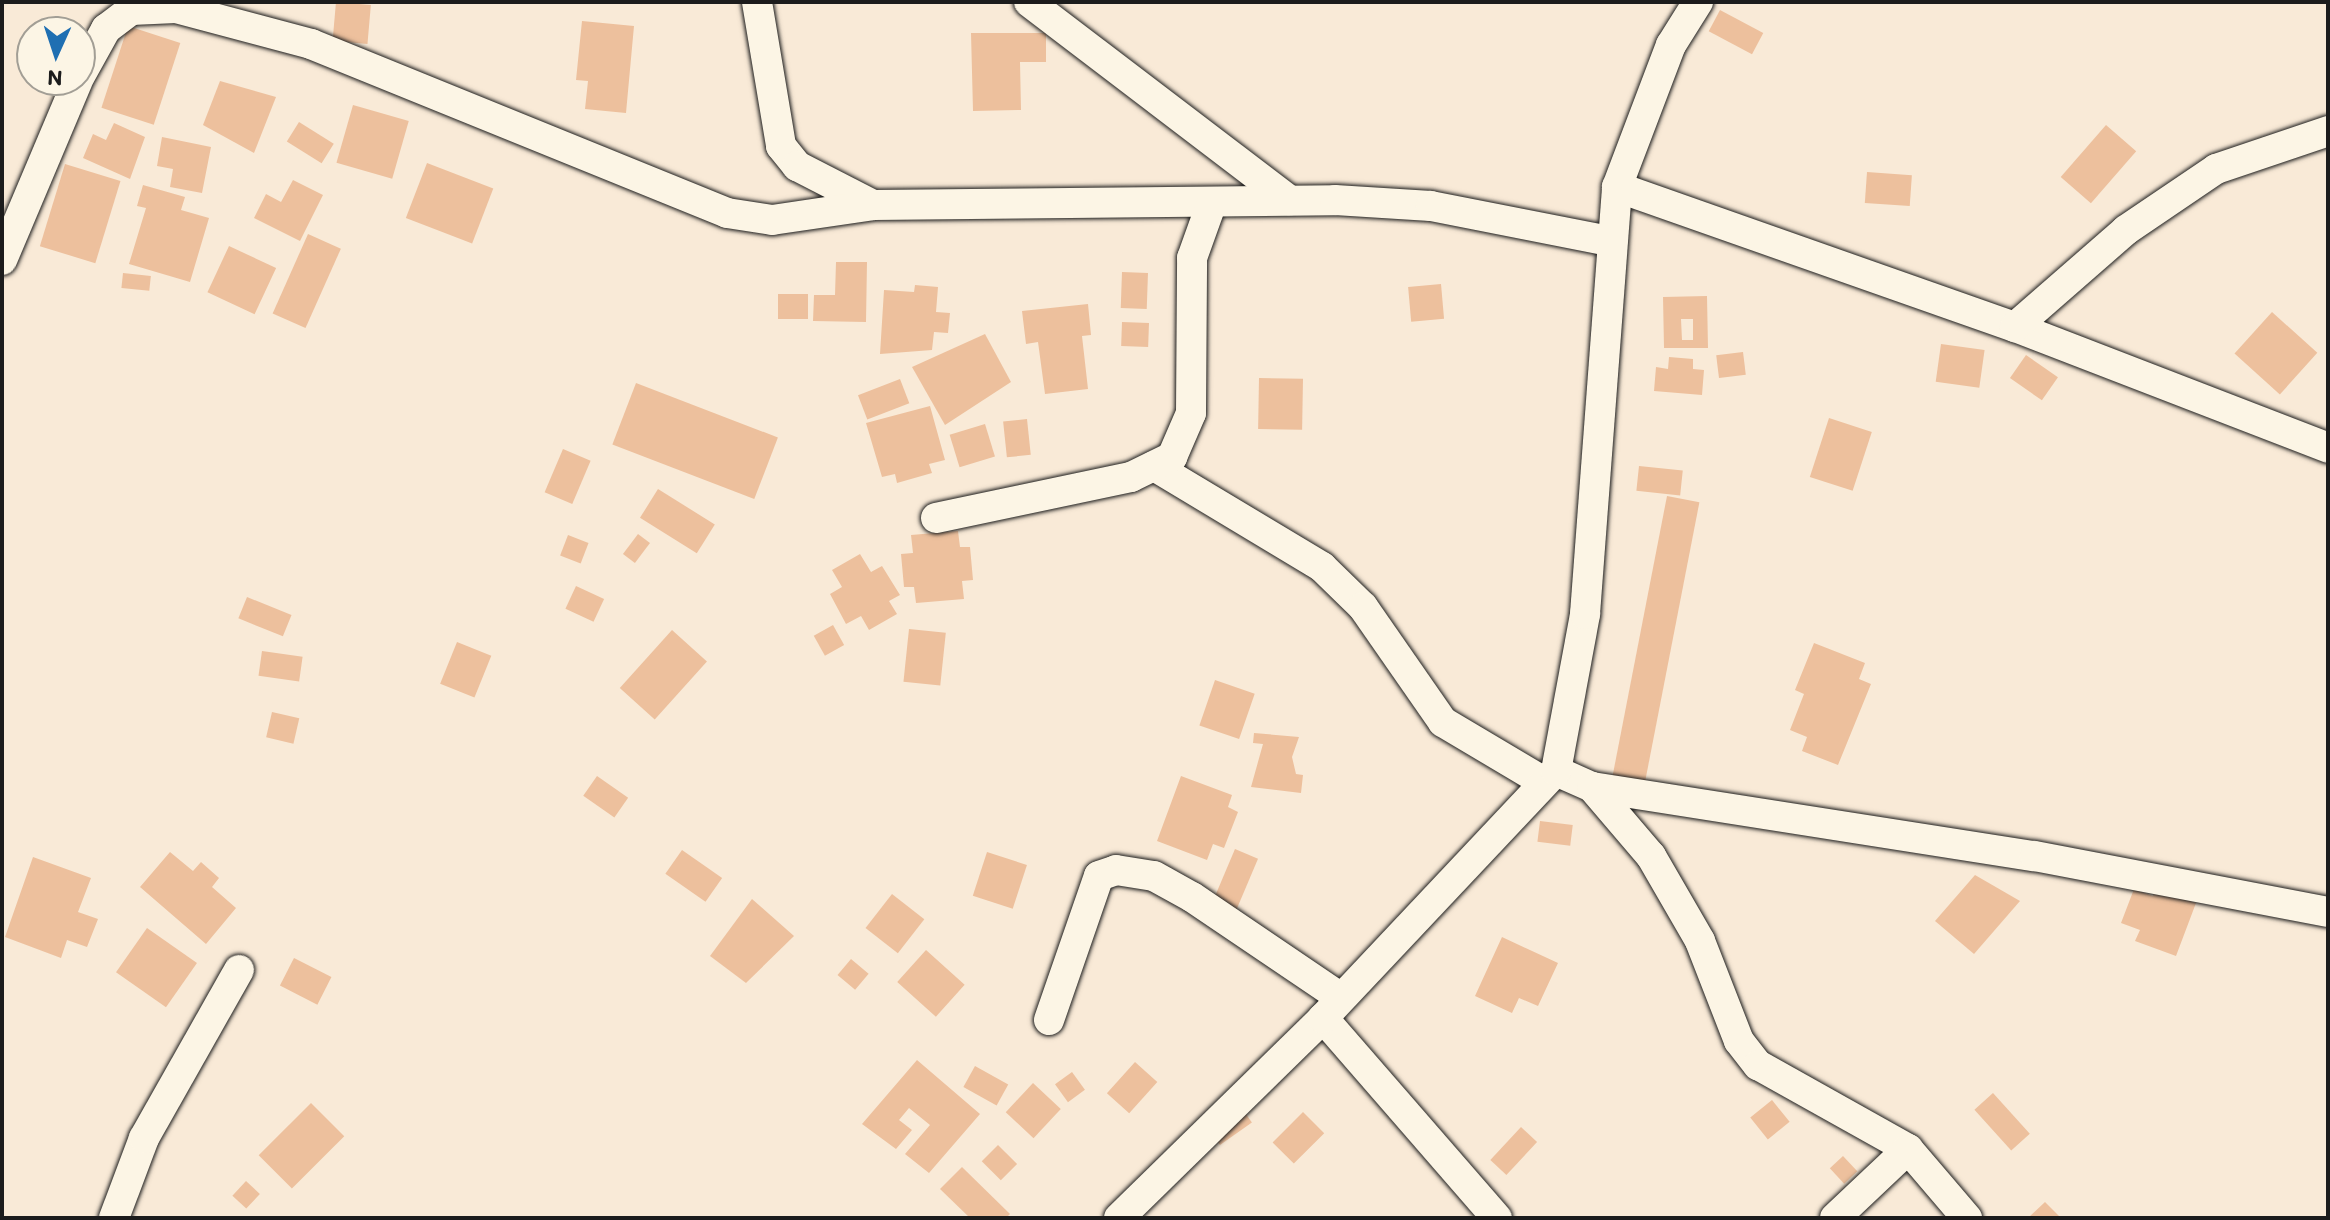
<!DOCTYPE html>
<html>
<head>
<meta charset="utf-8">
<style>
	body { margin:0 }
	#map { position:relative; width:2330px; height:1220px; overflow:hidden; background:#f9ead7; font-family:Itim,sans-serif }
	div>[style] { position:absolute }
	.building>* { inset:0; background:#edc09d; transform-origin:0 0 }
	.roads { filter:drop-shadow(0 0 2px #1c1c1c) drop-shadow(0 0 2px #1c1c1c) }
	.street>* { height:30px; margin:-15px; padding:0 15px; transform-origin:15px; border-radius:15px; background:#fcf5e5 }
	span { translate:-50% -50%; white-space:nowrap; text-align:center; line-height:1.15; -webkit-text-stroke:7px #fcf5e5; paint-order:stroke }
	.frame { position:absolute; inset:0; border:4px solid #1c1c1c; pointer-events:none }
	.north { position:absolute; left:16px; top:16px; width:80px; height:80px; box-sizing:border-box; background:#fcf5e5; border:2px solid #a29e95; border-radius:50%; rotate:183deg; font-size:22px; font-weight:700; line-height:32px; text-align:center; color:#1c1c1c }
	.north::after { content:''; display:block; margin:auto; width:28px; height:36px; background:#1f6fb2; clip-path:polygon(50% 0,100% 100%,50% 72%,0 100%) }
</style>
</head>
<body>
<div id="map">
	<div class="building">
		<i style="left:336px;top:2px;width:35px;height:39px;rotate:5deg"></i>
		<i style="left:1720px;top:10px;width:49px;height:24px;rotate:28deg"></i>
		<i style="clip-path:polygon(582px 21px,634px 26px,626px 113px,585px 109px,588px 81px,576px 80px)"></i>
		<i style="left:128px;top:26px;width:55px;height:86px;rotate:18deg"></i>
		<i style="clip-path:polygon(971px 33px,1046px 33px,1046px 62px,1020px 62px,1021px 110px,973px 111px)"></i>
		<i style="clip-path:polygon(220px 81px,276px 97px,254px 153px,203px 125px)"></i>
		<i style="left:353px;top:105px;width:58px;height:60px;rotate:16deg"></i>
		<i style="left:299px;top:122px;width:41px;height:23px;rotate:32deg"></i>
		<i style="clip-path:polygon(114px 123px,145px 137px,130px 179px,83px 158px,93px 134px,106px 140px)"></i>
		<i style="left:2106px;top:125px;width:40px;height:69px;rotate:41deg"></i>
		<i style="clip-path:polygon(162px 137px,211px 147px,202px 193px,170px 187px,173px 169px,157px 166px)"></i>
		<i style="left:427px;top:163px;width:71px;height:59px;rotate:21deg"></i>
		<i style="left:65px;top:164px;width:58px;height:86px;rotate:17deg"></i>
		<i style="left:1867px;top:172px;width:45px;height:31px;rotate:4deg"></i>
		<i style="clip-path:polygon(293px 180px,323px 195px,300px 241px,254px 218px,266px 194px,281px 202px)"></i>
		<i style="clip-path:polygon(143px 185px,185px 197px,181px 210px,209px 218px,190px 282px,129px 264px,146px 208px,137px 206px)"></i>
		<i style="left:308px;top:234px;width:36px;height:87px;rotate:24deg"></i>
		<i style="left:229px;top:246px;width:52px;height:51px;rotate:25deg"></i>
		<i style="clip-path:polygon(836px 262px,867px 262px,866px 322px,813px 321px,814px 295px,835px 295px)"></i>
		<i style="left:1122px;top:272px;width:26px;height:36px;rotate:2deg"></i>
		<i style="left:123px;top:273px;width:28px;height:15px;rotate:6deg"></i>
		<i style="left:1441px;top:284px;width:35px;height:33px;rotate:85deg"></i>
		<i style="clip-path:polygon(915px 285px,938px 287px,936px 312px,950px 313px,948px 333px,934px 332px,932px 350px,880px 354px,884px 290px,914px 292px)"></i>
		<i style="left:778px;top:294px;width:30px;height:25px"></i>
		<i style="clip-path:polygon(evenodd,1707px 296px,1708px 348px,1664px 348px,1663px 297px,1707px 296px,1681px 319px,1693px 319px,1693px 340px,1682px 340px,1681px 319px)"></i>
		<i style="clip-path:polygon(1088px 304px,1091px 335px,1082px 336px,1088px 389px,1045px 394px,1038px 342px,1026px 344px,1022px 311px)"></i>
		<i style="left:2272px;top:312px;width:61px;height:56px;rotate:42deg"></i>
		<i style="left:1122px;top:322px;width:27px;height:24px;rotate:2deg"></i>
		<i style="clip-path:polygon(985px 334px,1011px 382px,945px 425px,912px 367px)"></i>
		<i style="left:1941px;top:344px;width:44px;height:38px;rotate:8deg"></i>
		<i style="left:1743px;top:352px;width:23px;height:27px;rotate:83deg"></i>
		<i style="left:2026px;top:355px;width:39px;height:28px;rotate:35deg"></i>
		<i style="clip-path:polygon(1669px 357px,1693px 359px,1693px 369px,1704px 370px,1702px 395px,1654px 391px,1656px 367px,1668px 369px)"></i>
		<i style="left:1259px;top:378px;width:44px;height:51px;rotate:1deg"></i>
		<i style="left:900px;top:379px;width:26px;height:45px;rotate:69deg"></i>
		<i style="left:636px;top:383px;width:152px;height:66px;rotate:21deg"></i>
		<i style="clip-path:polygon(930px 406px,945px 460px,929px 464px,932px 473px,897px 483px,895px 474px,882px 477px,866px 423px)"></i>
		<i style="left:1829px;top:418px;width:45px;height:62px;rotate:18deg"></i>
		<i style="left:1027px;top:419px;width:36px;height:24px;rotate:84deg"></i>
		<i style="left:985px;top:424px;width:34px;height:37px;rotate:73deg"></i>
		<i style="left:563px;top:449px;width:30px;height:47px;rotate:23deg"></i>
		<i style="left:1639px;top:466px;width:44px;height:25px;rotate:6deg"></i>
		<i style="left:658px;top:489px;width:67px;height:34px;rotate:32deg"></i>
		<i style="left:1667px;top:496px;width:33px;height:286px;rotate:11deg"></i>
		<i style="clip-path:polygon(958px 531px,960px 547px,970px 547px,973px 580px,962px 581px,964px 599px,916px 603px,914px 587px,904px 587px,901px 554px,913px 553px,911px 535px)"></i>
		<i style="left:638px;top:534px;width:15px;height:25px;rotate:37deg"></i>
		<i style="left:568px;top:535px;width:22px;height:22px;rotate:21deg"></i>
		<i style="clip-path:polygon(860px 554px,871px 572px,882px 566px,900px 595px,889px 601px,897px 614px,869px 630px,861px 616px,846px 624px,830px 594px,842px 587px,832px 570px)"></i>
		<i style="left:576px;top:586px;width:31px;height:25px;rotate:25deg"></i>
		<i style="left:247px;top:597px;width:48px;height:23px;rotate:22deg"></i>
		<i style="left:833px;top:625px;width:23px;height:22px;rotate:61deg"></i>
		<i style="left:909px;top:629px;width:37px;height:53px;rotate:6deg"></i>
		<i style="left:672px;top:630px;width:47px;height:78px;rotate:42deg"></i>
		<i style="left:457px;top:642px;width:37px;height:45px;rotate:22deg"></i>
		<i style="clip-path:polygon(1814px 643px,1865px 663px,1859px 679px,1871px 684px,1838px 765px,1802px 751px,1807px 737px,1790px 730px,1804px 694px,1795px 690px)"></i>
		<i style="left:262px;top:651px;width:41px;height:25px;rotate:8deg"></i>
		<i style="left:1215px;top:680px;width:42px;height:48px;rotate:19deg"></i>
		<i style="left:272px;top:712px;width:28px;height:26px;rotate:13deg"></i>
		<i style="clip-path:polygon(1254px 733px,1299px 737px,1292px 757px,1296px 774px,1303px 775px,1301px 793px,1251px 787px,1263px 744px,1253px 743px)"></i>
		<i style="left:597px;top:776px;width:38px;height:24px;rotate:35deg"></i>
		<i style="clip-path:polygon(1181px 776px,1232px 795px,1228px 807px,1238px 812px,1224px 848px,1213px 844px,1207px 860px,1157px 841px)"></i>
		<i style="left:1540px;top:821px;width:33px;height:21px;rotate:7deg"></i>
		<i style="left:1235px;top:849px;width:25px;height:55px;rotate:23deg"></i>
		<i style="left:682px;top:850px;width:49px;height:29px;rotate:35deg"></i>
		<i style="clip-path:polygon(170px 852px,193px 871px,201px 862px,219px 878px,212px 887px,236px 908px,206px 944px,140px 887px)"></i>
		<i style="left:987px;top:852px;width:42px;height:46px;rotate:18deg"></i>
		<i style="clip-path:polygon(33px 857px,91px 878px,78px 912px,98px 919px,87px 947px,67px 940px,61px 958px,5px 937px)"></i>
		<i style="clip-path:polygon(1975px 875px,2020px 901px,1974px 954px,1935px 921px)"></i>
		<i style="clip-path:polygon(2156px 888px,2196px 903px,2176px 956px,2135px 941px,2140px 930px,2121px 923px,2134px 889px,2153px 896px)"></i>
		<i style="left:892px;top:894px;width:41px;height:43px;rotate:38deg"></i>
		<i style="clip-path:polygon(752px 899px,794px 936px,746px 983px,710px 956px)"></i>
		<i style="left:147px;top:928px;width:61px;height:54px;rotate:35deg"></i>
		<i style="clip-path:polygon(1502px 937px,1558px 963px,1538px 1006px,1519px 998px,1512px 1013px,1475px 996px)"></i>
		<i style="left:926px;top:950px;width:52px;height:43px;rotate:42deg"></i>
		<i style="left:294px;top:958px;width:42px;height:31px;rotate:27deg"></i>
		<i style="left:851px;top:959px;width:23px;height:21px;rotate:40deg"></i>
		<i style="clip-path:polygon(917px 1060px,980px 1114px,929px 1173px,905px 1154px,930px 1125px,909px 1108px,899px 1120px,912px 1130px,896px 1149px,862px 1124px)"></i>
		<i style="left:1135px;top:1062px;width:30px;height:42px;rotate:42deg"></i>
		<i style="left:975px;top:1066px;width:38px;height:24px;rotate:29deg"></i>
		<i style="left:1072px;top:1072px;width:22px;height:21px;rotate:54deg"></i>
		<i style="left:1033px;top:1083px;width:38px;height:40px;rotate:43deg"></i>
		<i style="left:1993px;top:1093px;width:55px;height:25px;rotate:48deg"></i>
		<i style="left:1772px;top:1100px;width:28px;height:28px;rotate:51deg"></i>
		<i style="left:311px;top:1103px;width:47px;height:74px;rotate:45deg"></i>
		<i style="left:1241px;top:1107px;width:19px;height:39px;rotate:55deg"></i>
		<i style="left:1303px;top:1112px;width:30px;height:43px;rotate:45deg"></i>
		<i style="left:1521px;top:1127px;width:22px;height:45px;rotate:43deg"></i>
		<i style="left:998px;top:1145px;width:27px;height:23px;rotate:45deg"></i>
		<i style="left:1843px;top:1156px;width:21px;height:18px;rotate:47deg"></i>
		<i style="clip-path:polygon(962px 1167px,1010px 1214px,1006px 1218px,970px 1218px,940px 1189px)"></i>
		<i style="left:246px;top:1181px;width:19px;height:20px;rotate:43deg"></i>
		<i style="clip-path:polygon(2045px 1202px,2061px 1218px,2028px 1218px)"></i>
	</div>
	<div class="roads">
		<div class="street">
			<i style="left:757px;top:2px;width:146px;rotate:80.5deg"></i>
			<i style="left:781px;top:146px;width:26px;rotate:51deg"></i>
			<i style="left:797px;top:166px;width:85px;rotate:27.2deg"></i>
			<i style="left:1029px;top:2px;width:327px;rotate:37.3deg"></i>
			<i style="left:80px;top:76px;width:54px;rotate:-61deg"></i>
			<i style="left:106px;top:29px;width:31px;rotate:-37deg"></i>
			<i style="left:131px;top:10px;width:45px;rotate:-2.5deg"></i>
			<i style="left:176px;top:8px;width:140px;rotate:14.9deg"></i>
			<i style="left:311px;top:44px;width:449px;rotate:22.1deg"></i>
			<i style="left:727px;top:213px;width:46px;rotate:8.8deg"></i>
			<i style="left:772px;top:220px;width:102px;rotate:-8.4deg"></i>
			<i style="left:873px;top:205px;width:462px;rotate:-0.6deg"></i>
			<i style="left:1335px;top:200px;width:96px;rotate:3.6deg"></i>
			<i style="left:1431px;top:206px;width:182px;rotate:11.1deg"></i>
			<i style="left:1617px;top:187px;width:422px;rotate:19.4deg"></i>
			<i style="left:2015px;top:327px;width:336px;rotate:21.1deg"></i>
			<i style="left:2px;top:260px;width:195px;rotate:-67.1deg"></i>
			<i style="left:2015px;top:327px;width:147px;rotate:-41.1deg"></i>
			<i style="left:2126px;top:230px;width:109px;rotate:-34.1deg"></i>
			<i style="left:2216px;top:169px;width:118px;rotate:-18.7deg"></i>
			<i style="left:1154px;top:466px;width:196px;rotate:31deg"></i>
			<i style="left:1322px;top:567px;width:57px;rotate:44.3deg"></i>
			<i style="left:1363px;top:607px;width:140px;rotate:55.2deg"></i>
			<i style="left:1443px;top:722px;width:117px;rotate:30.7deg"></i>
			<i style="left:936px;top:518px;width:199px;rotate:-11.9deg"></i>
			<i style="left:1131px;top:477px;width:46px;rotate:-26deg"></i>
			<i style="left:1172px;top:457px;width:48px;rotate:-66.6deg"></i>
			<i style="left:1191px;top:413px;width:155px;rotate:-89.6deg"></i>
			<i style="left:1192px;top:258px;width:59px;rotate:-70.3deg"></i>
			<i style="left:1556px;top:771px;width:39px;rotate:24deg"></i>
			<i style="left:1592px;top:787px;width:448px;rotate:8.9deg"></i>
			<i style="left:2035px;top:856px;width:298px;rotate:10.8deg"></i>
			<i style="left:1592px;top:787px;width:91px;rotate:49.5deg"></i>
			<i style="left:1651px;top:856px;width:98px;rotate:60deg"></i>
			<i style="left:1700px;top:941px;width:107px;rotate:68.7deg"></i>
			<i style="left:1739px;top:1041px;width:31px;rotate:52deg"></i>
			<i style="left:1758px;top:1065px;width:172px;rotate:29.2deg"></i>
			<i style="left:1908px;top:1149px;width:91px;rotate:49.5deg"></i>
			<i style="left:1323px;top:1018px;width:265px;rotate:49deg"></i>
			<i style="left:1049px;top:1020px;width:152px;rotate:-70.9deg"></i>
			<i style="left:1099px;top:876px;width:18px;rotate:-19deg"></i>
			<i style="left:1116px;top:870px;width:38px;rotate:9deg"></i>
			<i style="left:1154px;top:876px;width:43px;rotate:28.9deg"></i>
			<i style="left:1192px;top:897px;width:180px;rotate:34.1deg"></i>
			<i style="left:114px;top:1218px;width:85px;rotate:-69.4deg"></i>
			<i style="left:144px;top:1138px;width:193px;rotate:-60.5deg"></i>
			<i style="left:1119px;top:1218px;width:286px;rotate:-44.4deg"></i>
			<i style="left:1323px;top:1018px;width:340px;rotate:-46.7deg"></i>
			<i style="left:1556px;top:771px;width:160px;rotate:-79.5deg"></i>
			<i style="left:1585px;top:614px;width:428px;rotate:-85.7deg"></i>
			<i style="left:1617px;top:187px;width:152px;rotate:-69.2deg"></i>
			<i style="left:1671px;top:45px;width:51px;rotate:-57.9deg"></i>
			<i style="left:1835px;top:1218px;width:100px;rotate:-43.4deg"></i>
		</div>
	</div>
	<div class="frame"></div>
	<div class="north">N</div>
</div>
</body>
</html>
